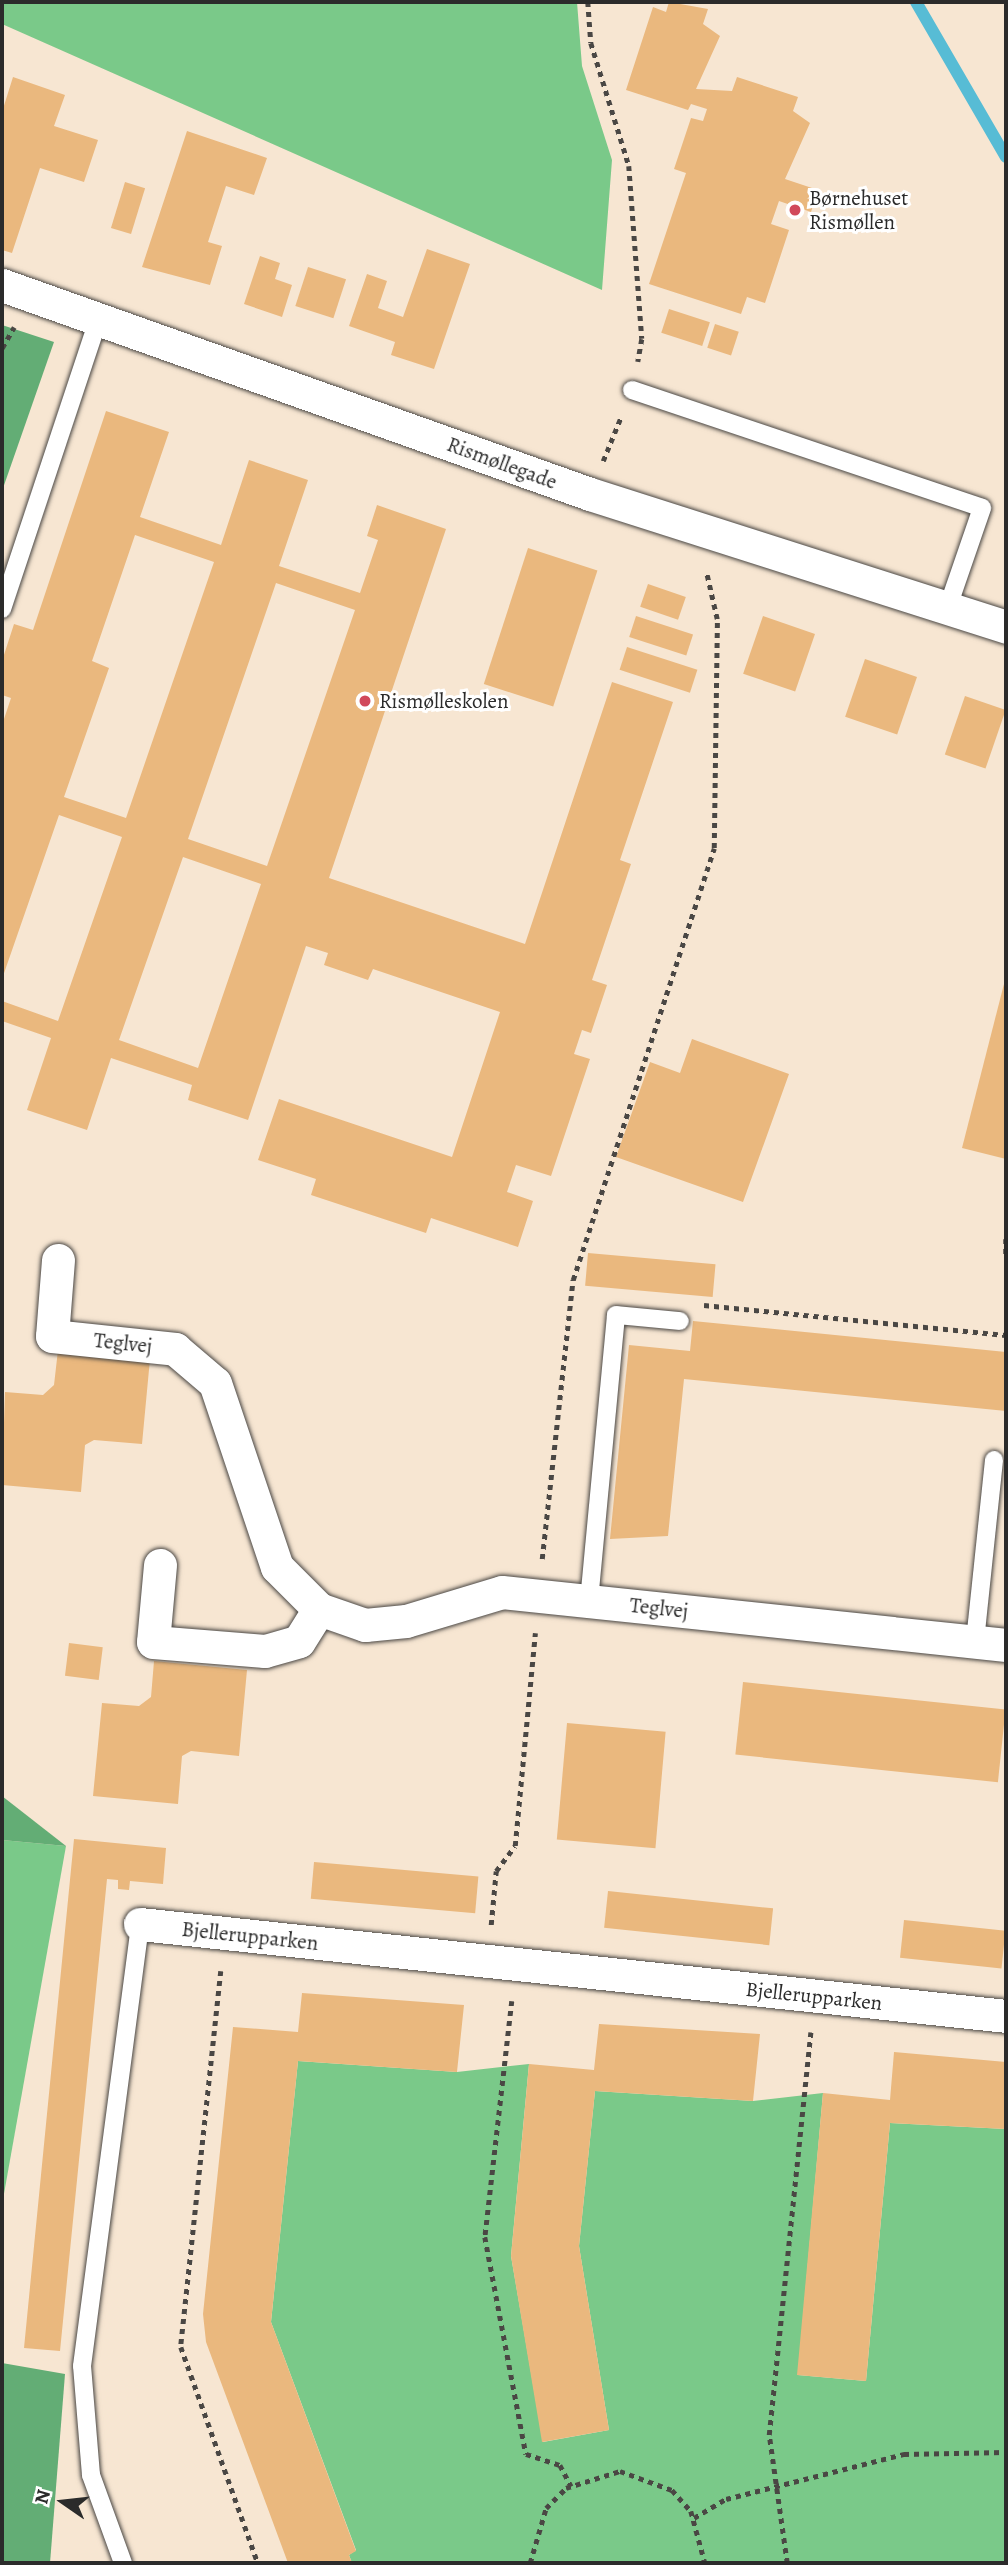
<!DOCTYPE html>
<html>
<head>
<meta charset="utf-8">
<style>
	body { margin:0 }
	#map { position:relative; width:1008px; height:2565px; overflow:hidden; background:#f7e6d2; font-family:Alegreya,serif }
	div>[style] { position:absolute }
	.green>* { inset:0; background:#7ac989 }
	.forest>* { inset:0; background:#63ad75 }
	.stream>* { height:12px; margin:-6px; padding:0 6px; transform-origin:6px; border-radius:6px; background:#57bcd5 }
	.building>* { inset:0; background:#eab87e; transform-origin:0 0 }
	.path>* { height:4.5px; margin-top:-2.25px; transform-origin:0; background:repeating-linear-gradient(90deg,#4a4744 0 5px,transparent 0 10px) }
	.roads { filter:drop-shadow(0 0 2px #4a4744) drop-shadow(0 0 2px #4a4744) }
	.lane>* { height:18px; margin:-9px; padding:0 9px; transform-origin:9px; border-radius:9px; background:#fff }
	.street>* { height:33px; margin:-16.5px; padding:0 16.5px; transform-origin:16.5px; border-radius:16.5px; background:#fff }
	.dots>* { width:19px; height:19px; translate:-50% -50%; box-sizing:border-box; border:4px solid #fff; border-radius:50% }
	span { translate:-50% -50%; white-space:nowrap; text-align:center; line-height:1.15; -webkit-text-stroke:6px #fff; paint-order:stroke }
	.poi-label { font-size:21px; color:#2b2b2b }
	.left { translate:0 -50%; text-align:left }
	.street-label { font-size:21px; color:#2b2b2b }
	.frame { position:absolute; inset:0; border:4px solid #2b2b2b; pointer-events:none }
	.north { position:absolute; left:28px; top:2467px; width:70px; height:70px; -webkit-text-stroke:5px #fff; paint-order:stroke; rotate:284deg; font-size:19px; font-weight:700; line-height:28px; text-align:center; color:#2b2b2b }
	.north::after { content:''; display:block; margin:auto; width:24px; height:32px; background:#2b2b2b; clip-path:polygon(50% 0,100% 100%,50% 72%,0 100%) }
</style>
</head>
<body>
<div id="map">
	<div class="green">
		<i style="clip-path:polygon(2px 2px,577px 2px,582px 66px,612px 160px,602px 290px,2px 24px)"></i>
		<i style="clip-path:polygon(2px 1840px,66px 1846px,2px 2205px)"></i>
		<i style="clip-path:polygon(298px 2061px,457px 2072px,529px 2064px,511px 2256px,543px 2442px,609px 2430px,579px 2246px,595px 2091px,753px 2101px,823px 2093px,798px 2375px,866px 2381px,890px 2123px,1006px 2129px,1006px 2563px,352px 2563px,349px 2555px,356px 2550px,271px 2322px)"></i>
	</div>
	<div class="forest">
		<i style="clip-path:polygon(2px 325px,54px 342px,2px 491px)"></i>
		<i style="clip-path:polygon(2px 1796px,66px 1846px,2px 1840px)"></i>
		<i style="clip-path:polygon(2px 2363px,65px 2374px,50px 2563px,2px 2563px)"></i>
	</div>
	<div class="stream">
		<i style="left:916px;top:2px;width:179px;rotate:59.9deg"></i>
	</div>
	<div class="building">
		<i style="clip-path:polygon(669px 2px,708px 9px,703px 24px,720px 36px,696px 89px,732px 91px,737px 77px,798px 97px,793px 111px,810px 123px,785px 179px,818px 190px,811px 212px,779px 201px,771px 224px,789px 230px,765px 303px,747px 297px,741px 314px,649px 284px,686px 173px,674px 169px,691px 118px,703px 121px,707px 109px,691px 104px,688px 110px,626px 90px,653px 7px,666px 12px)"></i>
		<i style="clip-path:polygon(13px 77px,65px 95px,54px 126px,98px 140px,84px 182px,40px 168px,12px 253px,2px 250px,2px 112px)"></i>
		<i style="clip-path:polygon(187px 131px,267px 158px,254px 195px,226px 186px,208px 242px,222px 246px,210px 285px,142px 267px)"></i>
		<i style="left:125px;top:182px;width:21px;height:48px;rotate:17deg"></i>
		<i style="clip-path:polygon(427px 249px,470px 264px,434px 369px,391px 355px,395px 342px,349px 326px,367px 274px,387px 281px,378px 308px,403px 317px)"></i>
		<i style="clip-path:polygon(260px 256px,280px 263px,275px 279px,292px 285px,282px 317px,244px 304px)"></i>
		<i style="left:308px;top:267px;width:40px;height:41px;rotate:18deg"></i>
		<i style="left:669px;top:309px;width:43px;height:25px;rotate:18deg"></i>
		<i style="left:715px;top:324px;width:25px;height:25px;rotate:18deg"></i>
		<i style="clip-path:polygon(evenodd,106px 411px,169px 432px,140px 517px,221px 545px,249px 460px,308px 480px,279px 566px,360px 593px,378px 540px,367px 536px,377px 505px,446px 529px,329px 878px,525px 944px,612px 682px,673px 702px,620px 860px,631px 864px,592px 980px,607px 985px,591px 1033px,582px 1030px,574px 1054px,590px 1059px,551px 1176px,516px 1165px,507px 1192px,533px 1201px,518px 1247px,431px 1218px,426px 1233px,311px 1195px,316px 1179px,258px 1160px,279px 1099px,452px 1157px,500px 1012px,373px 969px,368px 980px,324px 965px,328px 953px,306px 946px,248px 1120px,188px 1100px,192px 1085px,111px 1058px,87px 1130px,27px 1110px,51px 1038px,2px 1021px,2px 1001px,58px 1021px,122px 837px,59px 815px,2px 979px,2px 725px,11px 698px,2px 695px,2px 661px,14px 624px,33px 630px,106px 411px,135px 535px,214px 562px,126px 818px,64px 797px,109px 668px,92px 661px,135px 535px,106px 411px,276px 583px,355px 610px,267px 866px,188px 839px,276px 583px,106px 411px,183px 857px,261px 884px,198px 1068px,119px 1040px,183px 857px)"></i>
		<i style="left:528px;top:548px;width:73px;height:143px;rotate:18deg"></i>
		<i style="left:648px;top:584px;width:40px;height:24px;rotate:19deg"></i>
		<i style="left:636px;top:616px;width:60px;height:22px;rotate:18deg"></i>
		<i style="left:763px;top:616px;width:55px;height:61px;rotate:19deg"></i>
		<i style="left:627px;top:647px;width:74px;height:24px;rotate:18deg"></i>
		<i style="left:865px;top:659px;width:55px;height:61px;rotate:19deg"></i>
		<i style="left:965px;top:696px;width:43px;height:62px;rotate:19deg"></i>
		<i style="clip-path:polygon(1005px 980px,1006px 980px,1006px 1159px,962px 1148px)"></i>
		<i style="clip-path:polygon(692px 1039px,789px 1074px,743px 1202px,616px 1157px,650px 1062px,680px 1073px)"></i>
		<i style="left:588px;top:1253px;width:128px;height:33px;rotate:5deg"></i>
		<i style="clip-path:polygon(693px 1321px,1006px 1352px,1006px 1411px,684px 1379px,668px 1536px,610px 1539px,629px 1345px,690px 1351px)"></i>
		<i style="clip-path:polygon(58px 1350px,150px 1359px,142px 1444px,94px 1440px,85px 1445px,81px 1492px,2px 1485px,5px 1392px,43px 1395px,54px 1385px)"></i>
		<i style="left:69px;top:1643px;width:34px;height:33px;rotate:7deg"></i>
		<i style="clip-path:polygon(154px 1661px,247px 1670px,239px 1756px,191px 1751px,182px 1756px,178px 1804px,93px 1796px,102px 1703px,139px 1706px,151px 1697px)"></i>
		<i style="left:743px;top:1682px;width:264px;height:73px;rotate:6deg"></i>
		<i style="left:567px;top:1723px;width:99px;height:117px;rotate:5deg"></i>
		<i style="clip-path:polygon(74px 1839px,166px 1848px,163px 1884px,130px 1881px,129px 1890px,118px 1889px,118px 1880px,107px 1879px,60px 2351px,24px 2348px)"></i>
		<i style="left:314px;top:1862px;width:165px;height:37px;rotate:5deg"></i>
		<i style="left:608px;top:1891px;width:166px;height:37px;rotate:6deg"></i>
		<i style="left:904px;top:1920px;width:102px;height:38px;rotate:6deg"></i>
		<i style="clip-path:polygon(302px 1993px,464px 2005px,457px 2072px,298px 2061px,271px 2322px,356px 2551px,349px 2555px,352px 2563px,288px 2563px,206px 2342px,203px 2314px,233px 2027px,298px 2032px)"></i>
		<i style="clip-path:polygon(599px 2024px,760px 2034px,753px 2101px,595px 2091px,579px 2246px,609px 2430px,542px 2442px,511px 2256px,529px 2064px,594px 2070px)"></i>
		<i style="clip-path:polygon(894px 2052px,1006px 2062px,1006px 2129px,890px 2123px,866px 2381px,797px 2375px,823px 2093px,890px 2100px)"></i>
	</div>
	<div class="path">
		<i style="left:588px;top:2px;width:41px;rotate:85.8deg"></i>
		<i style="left:591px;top:43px;width:129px;rotate:72.8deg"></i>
		<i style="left:629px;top:166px;width:173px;rotate:85.7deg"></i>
		<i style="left:642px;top:339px;width:23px;rotate:100deg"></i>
		<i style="left:2px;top:348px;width:24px;rotate:-60deg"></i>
		<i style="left:603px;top:461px;width:48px;rotate:-67.8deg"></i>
		<i style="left:1006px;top:1239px;width:19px;rotate:90deg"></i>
		<i style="left:704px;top:1305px;width:303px;rotate:5.7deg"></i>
		<i style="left:542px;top:1559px;width:281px;rotate:-83.7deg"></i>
		<i style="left:573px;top:1280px;width:454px;rotate:-71.9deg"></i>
		<i style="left:714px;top:848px;width:229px;rotate:-89.2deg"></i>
		<i style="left:717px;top:619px;width:49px;rotate:-102.9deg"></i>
		<i style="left:491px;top:1925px;width:54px;rotate:-84.7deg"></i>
		<i style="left:496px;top:1871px;width:31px;rotate:-53deg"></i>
		<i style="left:515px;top:1846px;width:214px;rotate:-84.6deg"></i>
		<i style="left:221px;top:1971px;width:378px;rotate:96.1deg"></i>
		<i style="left:181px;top:2347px;width:229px;rotate:70.4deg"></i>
		<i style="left:512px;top:2001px;width:238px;rotate:96.5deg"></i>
		<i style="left:485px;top:2237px;width:221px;rotate:79.3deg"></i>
		<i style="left:526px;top:2454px;width:36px;rotate:18deg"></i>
		<i style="left:560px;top:2465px;width:24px;rotate:62deg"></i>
		<i style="left:694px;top:2518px;width:37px;rotate:-31deg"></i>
		<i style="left:726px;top:2499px;width:184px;rotate:-14.2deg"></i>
		<i style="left:904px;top:2454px;width:102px;rotate:-1.1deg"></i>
		<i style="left:530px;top:2563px;width:57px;rotate:-73.8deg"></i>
		<i style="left:546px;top:2508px;width:28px;rotate:-45deg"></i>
		<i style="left:566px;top:2488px;width:57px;rotate:-17.5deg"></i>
		<i style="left:620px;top:2471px;width:55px;rotate:20.1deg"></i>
		<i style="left:672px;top:2490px;width:28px;rotate:48deg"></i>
		<i style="left:691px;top:2511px;width:54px;rotate:74.9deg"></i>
		<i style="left:787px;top:2563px;width:129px;rotate:-98deg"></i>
		<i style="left:769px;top:2435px;width:405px;rotate:-84.1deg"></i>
	</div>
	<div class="roads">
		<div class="lane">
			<i style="left:632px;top:390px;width:369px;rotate:18.6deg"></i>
			<i style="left:982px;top:508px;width:105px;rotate:109deg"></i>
			<i style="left:2px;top:609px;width:307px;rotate:-71.6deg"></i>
			<i style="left:589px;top:1601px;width:287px;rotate:-84.6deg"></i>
			<i style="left:616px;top:1315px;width:64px;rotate:5.4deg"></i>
			<i style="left:975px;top:1641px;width:182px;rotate:-84deg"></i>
			<i style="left:123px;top:2563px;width:94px;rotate:-110deg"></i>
			<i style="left:91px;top:2475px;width:109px;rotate:-94.7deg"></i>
			<i style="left:82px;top:2366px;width:446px;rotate:-82.5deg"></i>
		</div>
		<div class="street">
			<i style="left:2px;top:285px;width:624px;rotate:19.57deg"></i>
			<i style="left:590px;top:494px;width:437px;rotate:17.7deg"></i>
			<i style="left:58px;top:1260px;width:76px;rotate:94.5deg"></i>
			<i style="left:52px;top:1336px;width:124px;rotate:6deg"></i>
			<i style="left:175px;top:1349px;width:52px;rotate:40.4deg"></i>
			<i style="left:215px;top:1383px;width:194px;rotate:71.4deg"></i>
			<i style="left:277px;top:1567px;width:59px;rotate:45deg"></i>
			<i style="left:319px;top:1609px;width:49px;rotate:19.2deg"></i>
			<i style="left:365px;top:1625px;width:41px;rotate:-5.6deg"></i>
			<i style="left:406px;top:1621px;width:100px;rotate:-16.8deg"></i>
			<i style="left:502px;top:1592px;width:507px;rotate:6deg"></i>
			<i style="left:160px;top:1565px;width:77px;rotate:95.2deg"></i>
			<i style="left:153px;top:1642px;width:112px;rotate:4.6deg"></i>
			<i style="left:265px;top:1651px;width:35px;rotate:-16deg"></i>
			<i style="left:299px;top:1641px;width:38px;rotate:-58deg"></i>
			<i style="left:140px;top:1924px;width:871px;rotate:6.06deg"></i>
		</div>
	</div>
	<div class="dots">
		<i style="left:795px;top:210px;background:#d1495b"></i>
		<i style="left:365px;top:701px;background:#d1495b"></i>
	</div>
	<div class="poi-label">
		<span class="left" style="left:809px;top:210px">Børnehuset<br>Rismøllen</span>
		<span class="left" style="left:379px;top:701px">Rismølleskolen</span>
	</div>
	<div class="street-label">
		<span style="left:502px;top:463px;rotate:20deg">Rismøllegade</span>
		<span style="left:123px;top:1343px;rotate:6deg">Teglvej</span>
		<span style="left:659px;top:1608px;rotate:6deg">Teglvej</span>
		<span style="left:250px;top:1936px;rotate:6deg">Bjellerupparken</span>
		<span style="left:814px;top:1996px;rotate:6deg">Bjellerupparken</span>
	</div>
	<div class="frame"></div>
	<div class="north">N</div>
</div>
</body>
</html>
